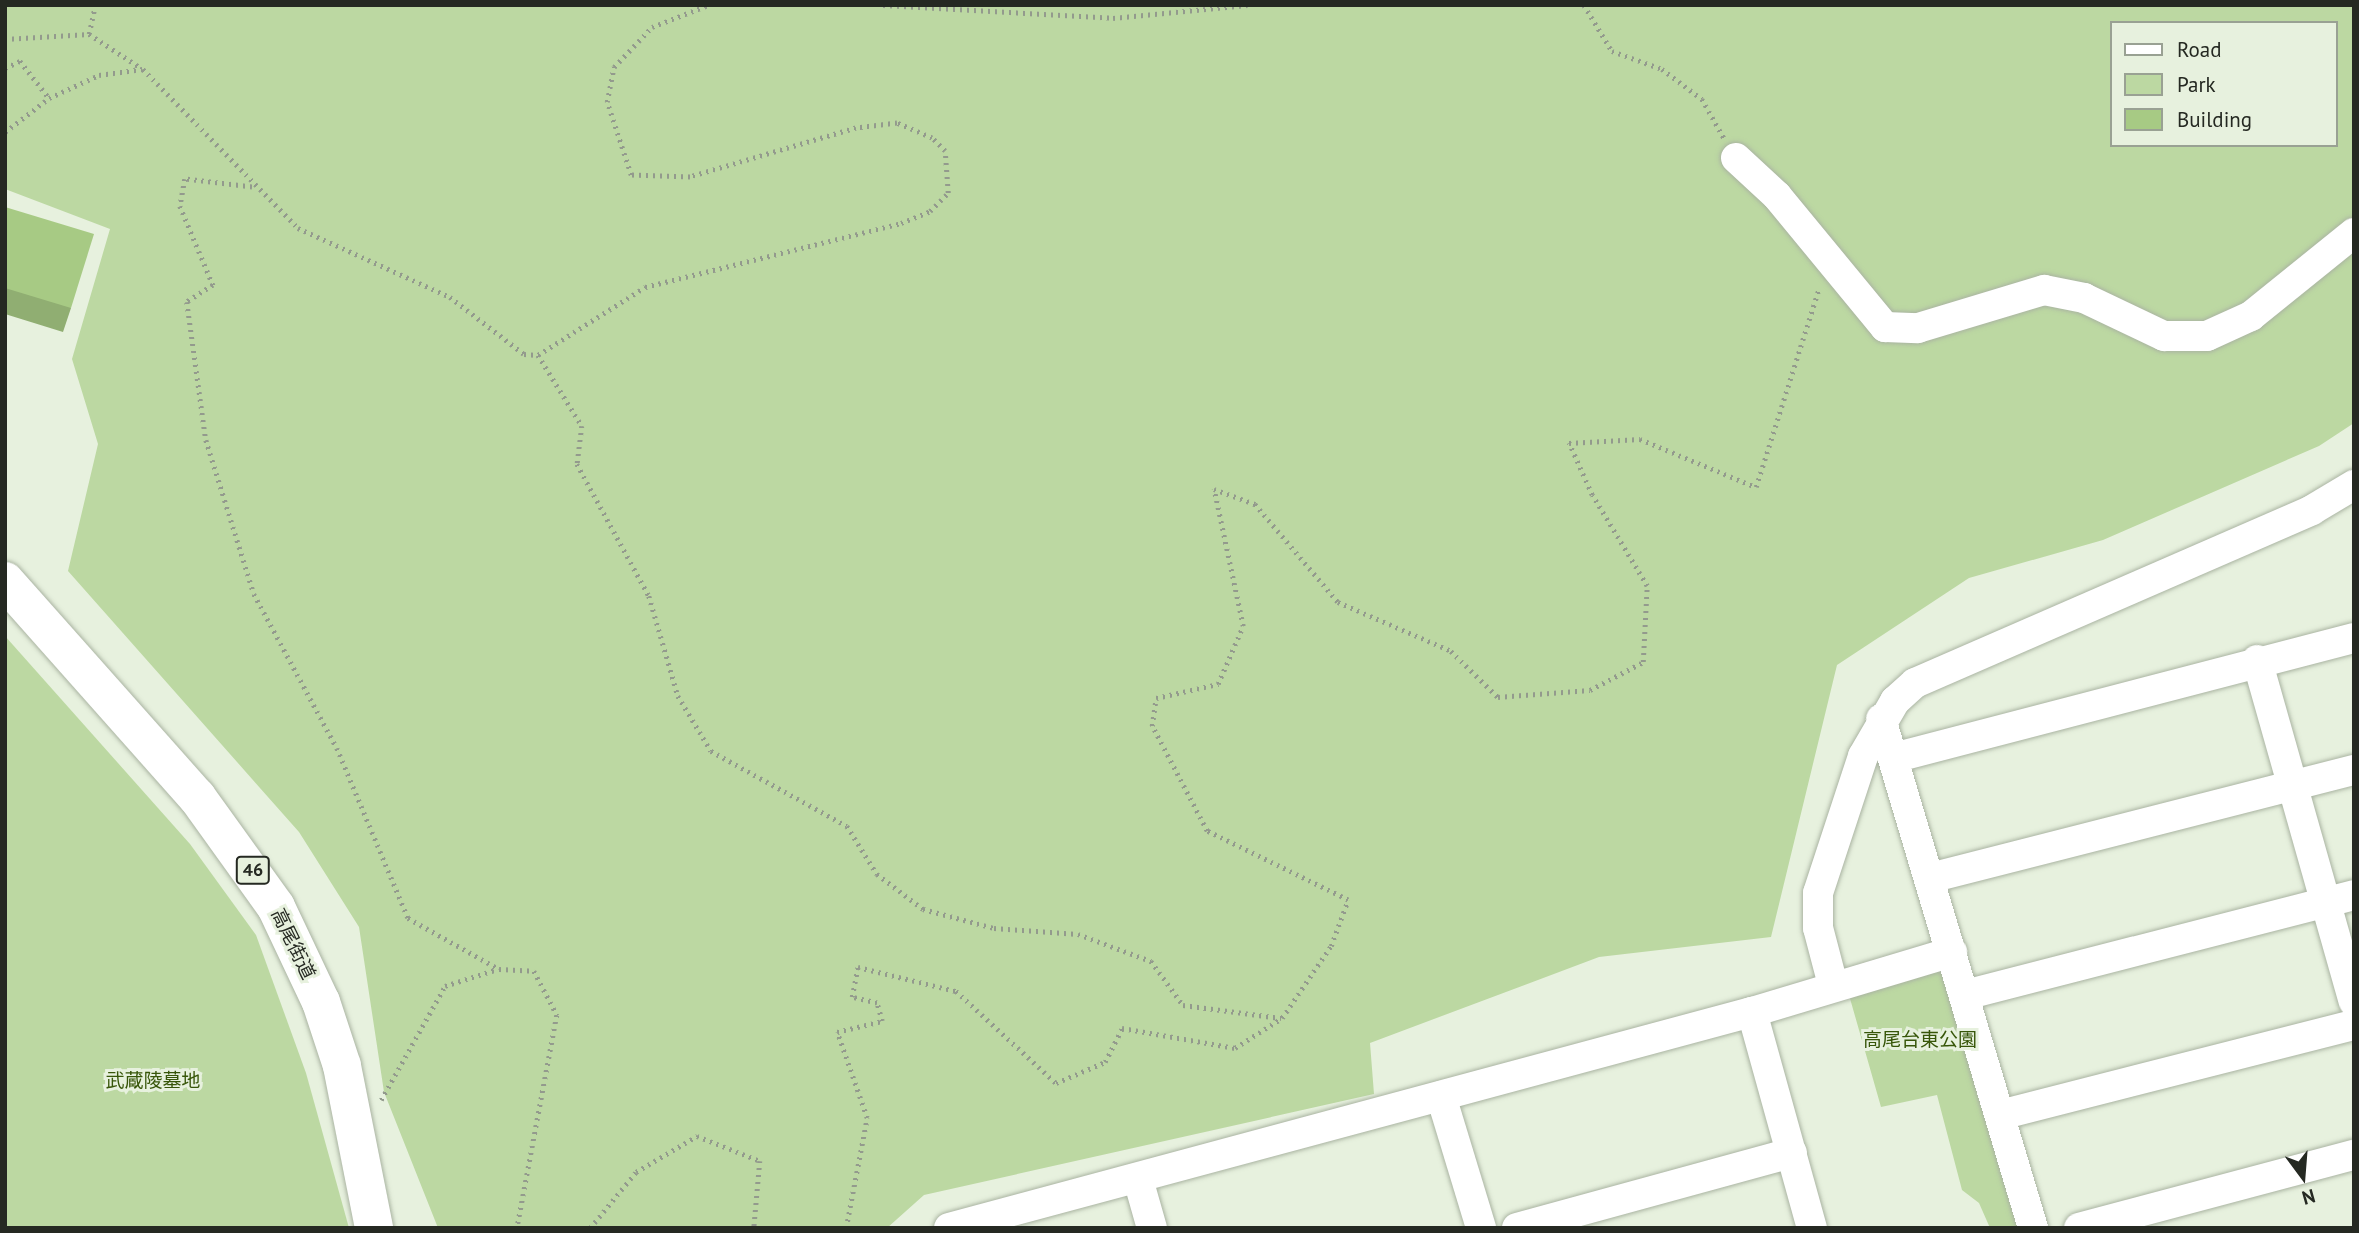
<!DOCTYPE html>
<html>
<head>
<meta charset="utf-8">
<style>
	body { margin:0 }
	#map { position:relative; width:2359px; height:1233px; overflow:hidden; background:#e7f1de; font-family:"PT Sans","Noto Sans JP",sans-serif }
	div>[style] { position:absolute }
	.green>* { inset:0; background:#bcd8a2 }
	.path>* { height:4.5px; margin-top:-2.25px; transform-origin:0; background:repeating-linear-gradient(90deg,#939a8d 0 2px,transparent 0 7px) }
	.roads { filter:drop-shadow(0 0 2px #aab4a2) drop-shadow(0 0 2px #aab4a2) }
	.minor>* { height:30px; margin:-15px; padding:0 15px; transform-origin:15px; border-radius:15px; background:#fff }
	.major>* { height:38px; margin:-19px; padding:0 19px; transform-origin:19px; border-radius:19px; background:#fff }
	.wall>* { inset:0; background:#90ae72 }
	.building>* { inset:0; background:#a7ca84 }
	span { translate:-50% -50%; white-space:nowrap; text-align:center; line-height:1.15; -webkit-text-stroke:6px #e7f1de; paint-order:stroke }
	.shield-label span { padding:2px 5px; background:#e7f1de; border:2px solid; border-radius:5px; -webkit-text-stroke-width:0 }
	.shield-label { font-size:18px; color:#252922; font-weight:700 }
	.street-label { font-size:19px; color:#252922 }
	.park-label { font-size:19px; color:#375609 }
	.frame { position:absolute; inset:0; border:7px solid #252922; pointer-events:none }
	.legend { position:absolute; left:2110px; top:21px; width:228px; height:126px; box-sizing:border-box; background:#e7f1de; border:2px solid #99a193; margin:0; padding:9px 12px; list-style:none; font-size:21px; color:#252922 }
	.legend li { display:flex; align-items:center; gap:14px; height:35px }
	.legend b { width:35px; border:2px solid #99a193 }
	.north { position:absolute; left:2268px; top:1142px; width:70px; height:70px; -webkit-text-stroke:5px #e7f1de; paint-order:stroke; rotate:164deg; font-size:19px; font-weight:700; line-height:28px; text-align:center; color:#252922 }
	.north::after { content:''; display:block; margin:auto; width:24px; height:32px; background:#252922; clip-path:polygon(50% 0,100% 100%,50% 72%,0 100%) }
</style>
</head>
<body>
<div id="map">
	<div class="green">
		<i style="clip-path:polygon(evenodd,5px 5px,2354px 5px,2354px 423px,2319px 446px,2103px 540px,1969px 578px,1837px 665px,1771px 937px,1599px 957px,1370px 1043px,1374px 1094px,924px 1195px,887px 1228px,438px 1228px,384px 1092px,359px 927px,299px 832px,68px 571px,98px 444px,72px 359px,110px 229px,5px 189px,5px 5px,2112px 23px,2336px 23px,2336px 145px,2112px 145px,2112px 23px)"></i>
		<i style="clip-path:polygon(5px 636px,190px 844px,256px 935px,306px 1073px,349px 1228px,5px 1228px)"></i>
		<i style="clip-path:polygon(1952px 952px,2033px 1228px,1990px 1228px,1979px 1203px,1962px 1190px,1937px 1095px,1881px 1107px,1845px 981px)"></i>
	</div>
	<div class="path">
		<i style="left:883px;top:5px;width:230px;rotate:3.2deg"></i>
		<i style="left:1113px;top:18px;width:135px;rotate:-5.5deg"></i>
		<i style="left:1584px;top:5px;width:54px;rotate:58.7deg"></i>
		<i style="left:1612px;top:51px;width:53px;rotate:19.8deg"></i>
		<i style="left:1662px;top:69px;width:50px;rotate:36.9deg"></i>
		<i style="left:1702px;top:99px;width:45px;rotate:60.6deg"></i>
		<i style="left:89px;top:34px;width:30px;rotate:-78deg"></i>
		<i style="left:5px;top:39px;width:84px;rotate:-3.4deg"></i>
		<i style="left:89px;top:34px;width:62px;rotate:33.2deg"></i>
		<i style="left:5px;top:68px;width:17px;rotate:-25deg"></i>
		<i style="left:20px;top:61px;width:47px;rotate:51.9deg"></i>
		<i style="left:5px;top:132px;width:56px;rotate:-37.7deg"></i>
		<i style="left:49px;top:98px;width:55px;rotate:-24.7deg"></i>
		<i style="left:99px;top:75px;width:44px;rotate:-7.8deg"></i>
		<i style="left:143px;top:69px;width:222px;rotate:45.7deg"></i>
		<i style="left:298px;top:228px;width:167px;rotate:24.4deg"></i>
		<i style="left:450px;top:297px;width:93px;rotate:37.6deg"></i>
		<i style="left:524px;top:354px;width:14px;rotate:4deg"></i>
		<i style="left:538px;top:355px;width:127px;rotate:-32.4deg"></i>
		<i style="left:645px;top:287px;width:264px;rotate:-14deg"></i>
		<i style="left:901px;top:223px;width:31px;rotate:-22deg"></i>
		<i style="left:930px;top:211px;width:25px;rotate:-45deg"></i>
		<i style="left:948px;top:193px;width:42px;rotate:-94.1deg"></i>
		<i style="left:945px;top:151px;width:18px;rotate:-135deg"></i>
		<i style="left:932px;top:138px;width:38px;rotate:-157deg"></i>
		<i style="left:897px;top:123px;width:41px;rotate:173deg"></i>
		<i style="left:856px;top:128px;width:173px;rotate:163.6deg"></i>
		<i style="left:690px;top:177px;width:59px;rotate:-178.1deg"></i>
		<i style="left:631px;top:175px;width:77px;rotate:-108.2deg"></i>
		<i style="left:607px;top:102px;width:36px;rotate:-79deg"></i>
		<i style="left:614px;top:67px;width:55px;rotate:-46.5deg"></i>
		<i style="left:652px;top:27px;width:60px;rotate:-21.4deg"></i>
		<i style="left:252px;top:187px;width:67px;rotate:-173.2deg"></i>
		<i style="left:185px;top:179px;width:27px;rotate:100deg"></i>
		<i style="left:180px;top:206px;width:86px;rotate:67.3deg"></i>
		<i style="left:213px;top:285px;width:31px;rotate:147deg"></i>
		<i style="left:187px;top:302px;width:139px;rotate:82.2deg"></i>
		<i style="left:206px;top:440px;width:161px;rotate:72.7deg"></i>
		<i style="left:254px;top:594px;width:175px;rotate:61.7deg"></i>
		<i style="left:337px;top:748px;width:184px;rotate:67.3deg"></i>
		<i style="left:408px;top:918px;width:104px;rotate:29.3deg"></i>
		<i style="left:499px;top:969px;width:35px;rotate:3deg"></i>
		<i style="left:534px;top:971px;width:50px;rotate:62.4deg"></i>
		<i style="left:557px;top:1015px;width:217px;rotate:100.6deg"></i>
		<i style="left:538px;top:355px;width:84px;rotate:58.2deg"></i>
		<i style="left:582px;top:426px;width:38px;rotate:97deg"></i>
		<i style="left:577px;top:464px;width:150px;rotate:61.4deg"></i>
		<i style="left:649px;top:596px;width:104px;rotate:73.8deg"></i>
		<i style="left:678px;top:696px;width:64px;rotate:59deg"></i>
		<i style="left:711px;top:751px;width:155px;rotate:28.9deg"></i>
		<i style="left:847px;top:826px;width:57px;rotate:58deg"></i>
		<i style="left:877px;top:874px;width:58px;rotate:37.3deg"></i>
		<i style="left:923px;top:909px;width:73px;rotate:15deg"></i>
		<i style="left:994px;top:928px;width:84px;rotate:4.1deg"></i>
		<i style="left:1078px;top:934px;width:78px;rotate:20.3deg"></i>
		<i style="left:1151px;top:961px;width:54px;rotate:54deg"></i>
		<i style="left:1183px;top:1005px;width:99px;rotate:7.6deg"></i>
		<i style="left:381px;top:1100px;width:131px;rotate:-60.7deg"></i>
		<i style="left:445px;top:986px;width:56px;rotate:-17.8deg"></i>
		<i style="left:590px;top:1228px;width:72px;rotate:-50.6deg"></i>
		<i style="left:636px;top:1172px;width:71px;rotate:-30.5deg"></i>
		<i style="left:697px;top:1136px;width:68px;rotate:21.6deg"></i>
		<i style="left:760px;top:1161px;width:67px;rotate:95.1deg"></i>
		<i style="left:846px;top:1228px;width:112px;rotate:-79.2deg"></i>
		<i style="left:867px;top:1118px;width:91px;rotate:-109.2deg"></i>
		<i style="left:837px;top:1032px;width:46px;rotate:-13.7deg"></i>
		<i style="left:882px;top:1021px;width:19px;rotate:-106deg"></i>
		<i style="left:877px;top:1003px;width:26px;rotate:-167deg"></i>
		<i style="left:852px;top:997px;width:31px;rotate:-79deg"></i>
		<i style="left:858px;top:967px;width:101px;rotate:13.8deg"></i>
		<i style="left:956px;top:991px;width:136px;rotate:42.6deg"></i>
		<i style="left:1056px;top:1083px;width:53px;rotate:-23.2deg"></i>
		<i style="left:1105px;top:1062px;width:38px;rotate:-63deg"></i>
		<i style="left:1122px;top:1028px;width:115px;rotate:10deg"></i>
		<i style="left:1235px;top:1048px;width:56px;rotate:-32.6deg"></i>
		<i style="left:1282px;top:1018px;width:87px;rotate:-55.8deg"></i>
		<i style="left:1331px;top:946px;width:49px;rotate:-69.7deg"></i>
		<i style="left:1348px;top:900px;width:157px;rotate:-153.9deg"></i>
		<i style="left:1207px;top:831px;width:119px;rotate:-117.6deg"></i>
		<i style="left:1152px;top:726px;width:28px;rotate:-82deg"></i>
		<i style="left:1156px;top:698px;width:64px;rotate:-12.7deg"></i>
		<i style="left:1218px;top:684px;width:63px;rotate:-66.7deg"></i>
		<i style="left:1243px;top:626px;width:140px;rotate:-102deg"></i>
		<i style="left:1214px;top:489px;width:44px;rotate:20.1deg"></i>
		<i style="left:1255px;top:504px;width:128px;rotate:49.7deg"></i>
		<i style="left:1338px;top:602px;width:123px;rotate:23.4deg"></i>
		<i style="left:1451px;top:651px;width:66px;rotate:44.4deg"></i>
		<i style="left:1498px;top:697px;width:92px;rotate:-4.4deg"></i>
		<i style="left:1590px;top:690px;width:60px;rotate:-27.8deg"></i>
		<i style="left:1643px;top:662px;width:76px;rotate:-87deg"></i>
		<i style="left:1647px;top:586px;width:106px;rotate:-121.1deg"></i>
		<i style="left:1592px;top:495px;width:57px;rotate:-113.9deg"></i>
		<i style="left:1569px;top:443px;width:71px;rotate:-3.2deg"></i>
		<i style="left:1640px;top:439px;width:126px;rotate:22.5deg"></i>
		<i style="left:1756px;top:487px;width:209px;rotate:-72.4deg"></i>
	</div>
	<div class="roads">
		<div class="minor">
			<i style="left:1736px;top:158px;width:56px;rotate:42.8deg"></i>
			<i style="left:1777px;top:196px;width:170px;rotate:50.5deg"></i>
			<i style="left:1885px;top:327px;width:33px;rotate:2deg"></i>
			<i style="left:1918px;top:328px;width:132px;rotate:-16.8deg"></i>
			<i style="left:2044px;top:290px;width:41px;rotate:11.3deg"></i>
			<i style="left:2084px;top:298px;width:89px;rotate:25.4deg"></i>
			<i style="left:2164px;top:336px;width:43px"></i>
			<i style="left:2207px;top:336px;width:48px;rotate:-24.4deg"></i>
			<i style="left:2251px;top:316px;width:132px;rotate:-38.9deg"></i>
			<i style="left:2257px;top:660px;width:355px;rotate:74.2deg"></i>
			<i style="left:1881px;top:719px;width:531px;rotate:73.37deg"></i>
			<i style="left:1897px;top:757px;width:472px;rotate:-14.6deg"></i>
			<i style="left:1930px;top:878px;width:438px;rotate:-14.3deg"></i>
			<i style="left:1833px;top:985px;width:59px;rotate:-104.7deg"></i>
			<i style="left:1818px;top:928px;width:35px;rotate:-90deg"></i>
			<i style="left:1818px;top:893px;width:144px;rotate:-71.8deg"></i>
			<i style="left:1863px;top:756px;width:64px;rotate:-59.8deg"></i>
			<i style="left:1895px;top:701px;width:27px;rotate:-42deg"></i>
			<i style="left:1915px;top:683px;width:433px;rotate:-23.5deg"></i>
			<i style="left:2312px;top:510px;width:49px;rotate:-30.8deg"></i>
			<i style="left:1965px;top:995px;width:402px;rotate:-14.4deg"></i>
			<i style="left:1752px;top:1012px;width:224px;rotate:74.5deg"></i>
			<i style="left:1441px;top:1096px;width:138px;rotate:73.1deg"></i>
			<i style="left:2000px;top:1115px;width:365px;rotate:-14.3deg"></i>
			<i style="left:1138px;top:1179px;width:51px;rotate:74.1deg"></i>
			<i style="left:949px;top:1228px;width:832px;rotate:-15.06deg"></i>
			<i style="left:1752px;top:1012px;width:209px;rotate:-16.7deg"></i>
			<i style="left:1517px;top:1228px;width:285px;rotate:-15.3deg"></i>
			<i style="left:2079px;top:1228px;width:285px;rotate:-14.9deg"></i>
		</div>
		<div class="major">
			<i style="left:5px;top:581px;width:289px;rotate:48.4deg"></i>
			<i style="left:197px;top:797px;width:135px;rotate:54.3deg"></i>
			<i style="left:276px;top:907px;width:105px;rotate:64.7deg"></i>
			<i style="left:321px;top:1002px;width:67px;rotate:71.8deg"></i>
			<i style="left:342px;top:1066px;width:165px;rotate:78.8deg"></i>
		</div>
	</div>
	<div class="wall">
		<i style="clip-path:polygon(5px 207px,71px 308px,63px 332px,5px 314px)"></i>
	</div>
	<div class="building">
		<i style="clip-path:polygon(5px 207px,94px 234px,71px 308px,5px 288px)"></i>
	</div>
	<div class="shield-label">
		<span style="left:253px;top:870px">46</span>
	</div>
	<div class="street-label">
		<span style="left:293px;top:944px;rotate:64deg">高尾街道</span>
	</div>
	<div class="park-label">
		<span style="left:1920px;top:1040px">高尾台東公園</span>
		<span style="left:153px;top:1081px">武蔵陵墓地</span>
	</div>
	<div class="frame"></div>
	<ul class="legend">
	<li><b style="height:9px;background:#fff"></b>Road</li>
	<li><b style="height:19px;background:#bcd8a2"></b>Park</li>
	<li><b style="height:19px;background:#a7ca84"></b>Building</li>
	</ul>
	<div class="north">N</div>
</div>
</body>
</html>
